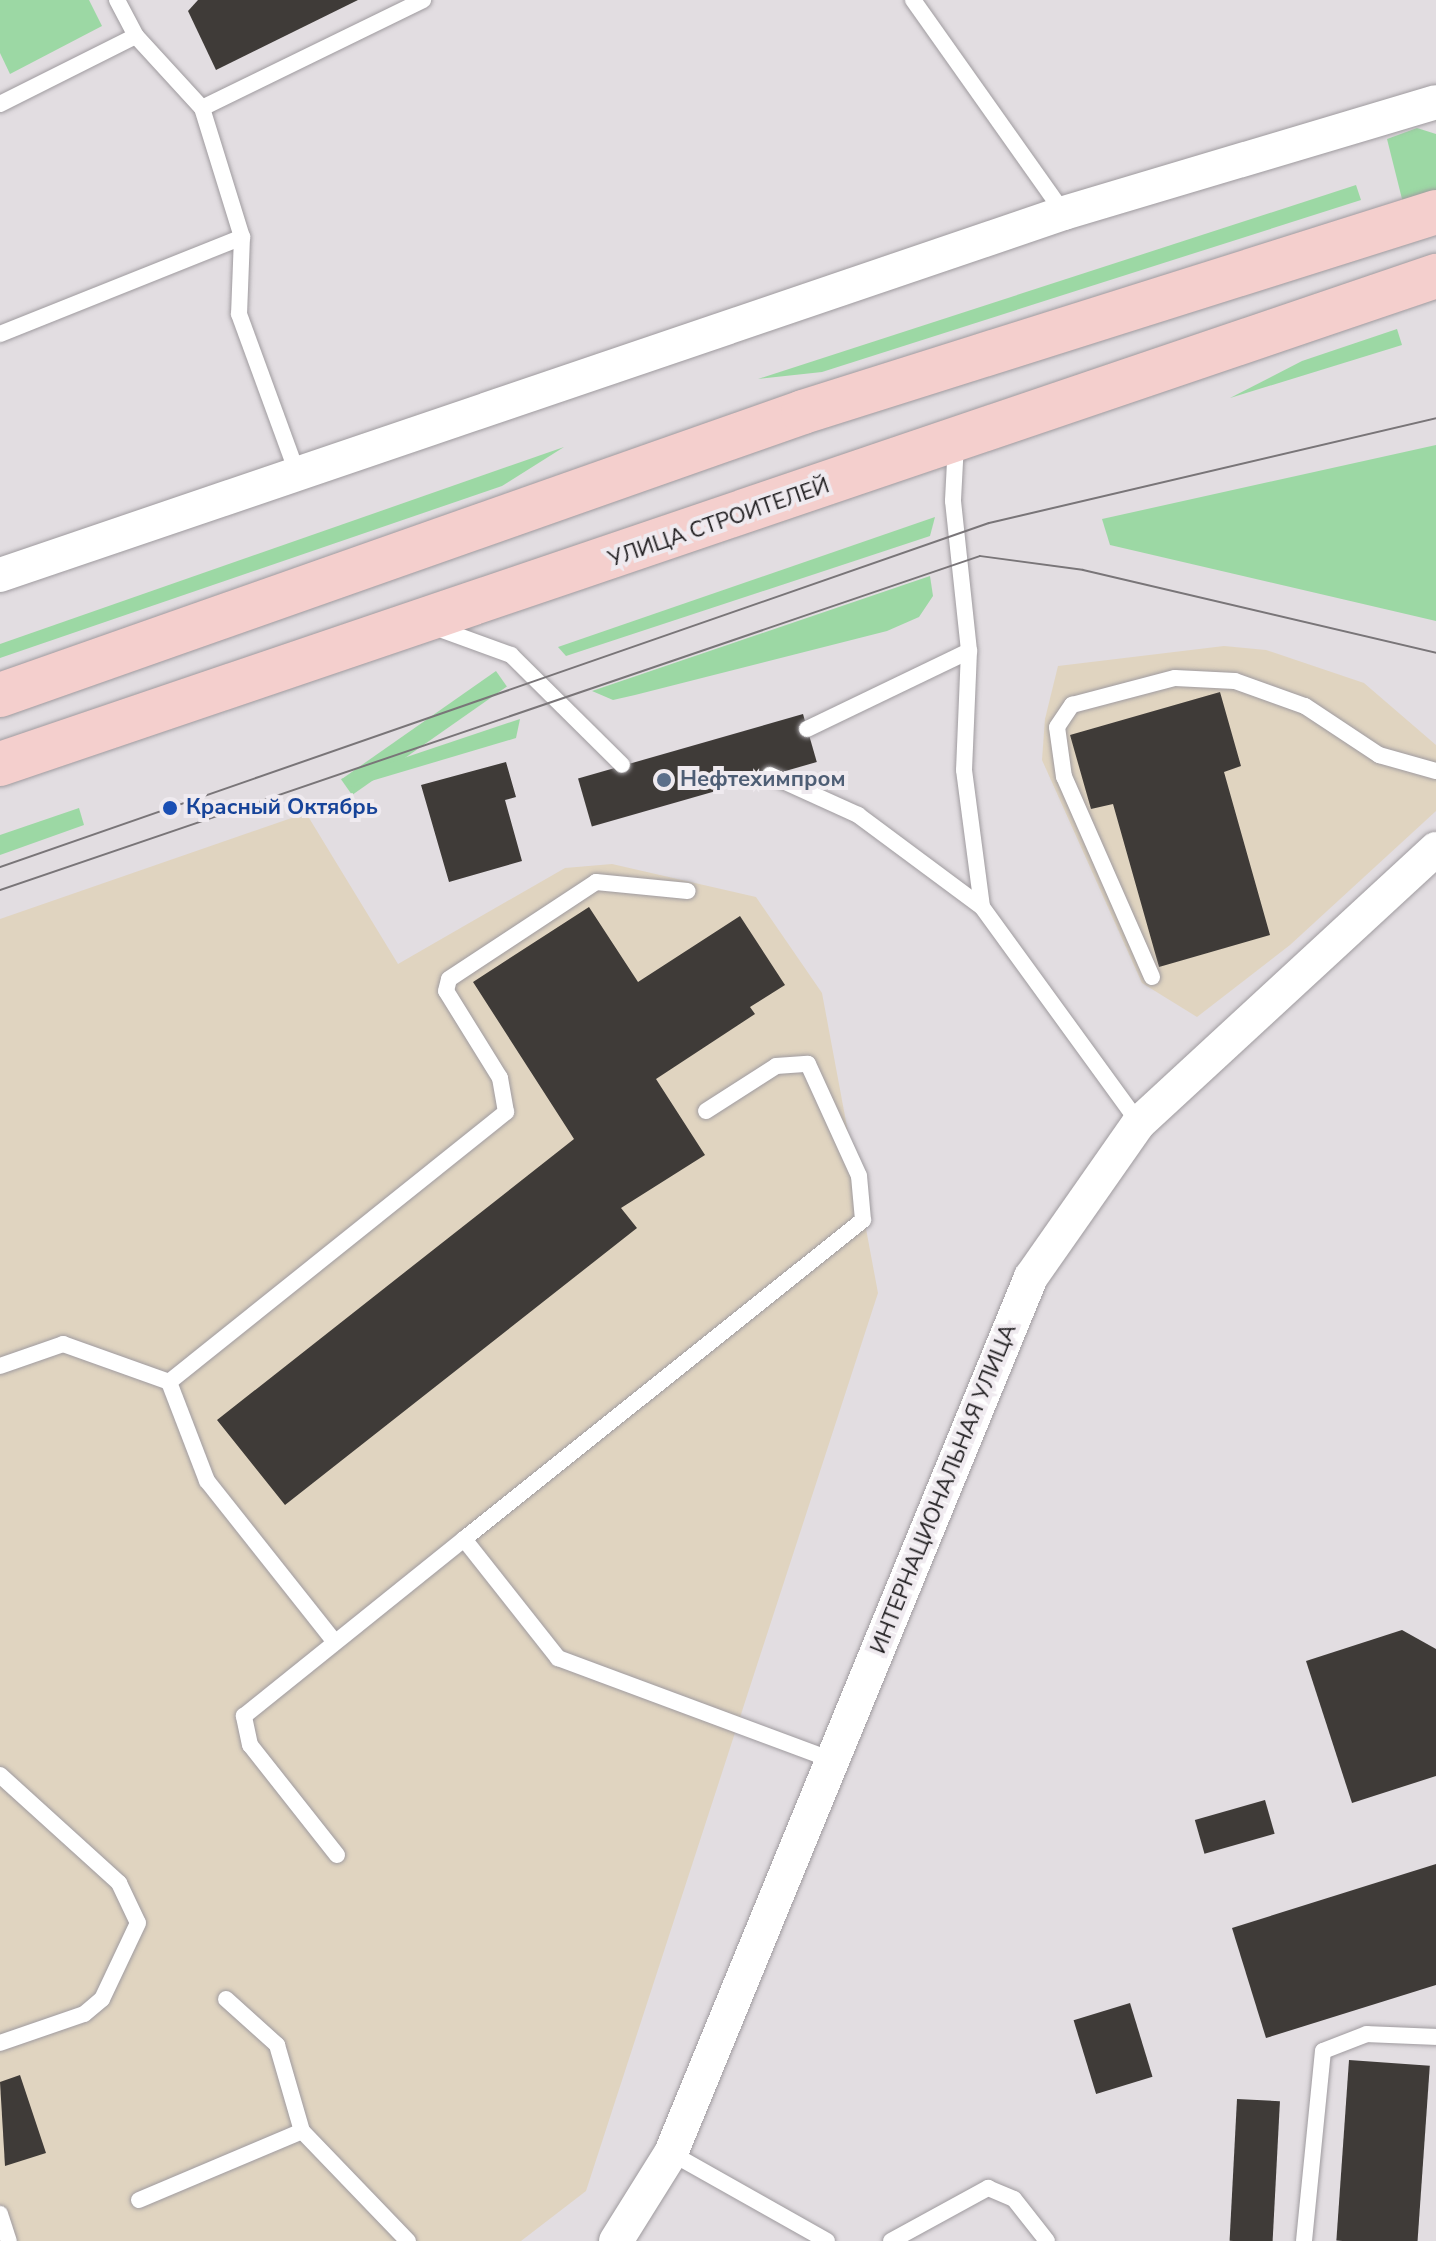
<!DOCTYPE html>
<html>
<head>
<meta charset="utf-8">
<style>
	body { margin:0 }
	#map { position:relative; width:1436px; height:2241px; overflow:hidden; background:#e2dde1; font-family:"Nunito Sans",sans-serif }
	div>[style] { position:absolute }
	.industrial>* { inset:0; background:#e0d4c0 }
	.green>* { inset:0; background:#9cd8a4; transform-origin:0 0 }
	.building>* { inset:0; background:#3f3b38; transform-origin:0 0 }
	.roads { filter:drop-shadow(0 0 2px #9f9b9f) drop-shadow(0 0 2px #9f9b9f) }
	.service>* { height:16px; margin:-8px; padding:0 8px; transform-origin:8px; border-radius:8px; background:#fff }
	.minor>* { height:34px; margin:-17px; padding:0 17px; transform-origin:17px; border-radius:17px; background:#fff }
	.secondary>* { height:44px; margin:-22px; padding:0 22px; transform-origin:22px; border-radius:22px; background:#f4cfcd }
	.tram>* { height:2px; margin:-1px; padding:0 1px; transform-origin:1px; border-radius:1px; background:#797578 }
	.dots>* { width:22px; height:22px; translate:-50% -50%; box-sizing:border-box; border:4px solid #efeaef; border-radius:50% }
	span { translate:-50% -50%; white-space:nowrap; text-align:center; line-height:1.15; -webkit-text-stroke:8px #efeaef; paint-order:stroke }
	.street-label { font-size:22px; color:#1e1c1e }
	.service-label { font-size:22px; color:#4e5e75; font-weight:700 }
	.left { translate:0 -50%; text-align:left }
	.transit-label { font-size:22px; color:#164399; font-weight:700 }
</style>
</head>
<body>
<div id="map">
	<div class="industrial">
		<i style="clip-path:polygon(1224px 646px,1266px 650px,1364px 683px,1436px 745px,1436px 811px,1290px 945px,1197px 1017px,1142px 983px,1042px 760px,1045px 719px,1058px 666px)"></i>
		<i style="clip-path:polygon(306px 813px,398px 964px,565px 868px,612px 864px,756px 897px,822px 993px,878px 1293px,586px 2191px,521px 2241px,0 2241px,0 919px)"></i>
	</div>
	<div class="green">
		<i style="clip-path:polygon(0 0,89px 0,102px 26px,10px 74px,0 53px)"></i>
		<i style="clip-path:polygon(1417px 128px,1436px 134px,1436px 193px,1403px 203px,1387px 139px)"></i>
		<i style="clip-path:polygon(1356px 185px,1361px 200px,822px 372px,758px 379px)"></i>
		<i style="clip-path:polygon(1397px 329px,1402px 345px,1230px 398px,1302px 361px)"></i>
		<i style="clip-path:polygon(1436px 445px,1436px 621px,1110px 545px,1102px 519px)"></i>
		<i style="clip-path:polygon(564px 447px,502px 486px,0 658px,0 644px)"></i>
		<i style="clip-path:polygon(935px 517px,930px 536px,566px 656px,558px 647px)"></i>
		<i style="clip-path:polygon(930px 576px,933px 596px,919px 617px,887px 631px,635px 695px,613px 700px,592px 691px)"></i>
		<i style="left:496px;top:671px;width:19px;height:189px;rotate:55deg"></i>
		<i style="clip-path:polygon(520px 719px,516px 738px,351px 787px,341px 779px)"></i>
		<i style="clip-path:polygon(79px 808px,84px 825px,0 855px,0 835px)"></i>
	</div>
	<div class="building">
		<i style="clip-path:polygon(198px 0,358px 0,216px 70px,188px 11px)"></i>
		<i style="clip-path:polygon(1220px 692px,1241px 766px,1224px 772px,1270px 935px,1159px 967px,1113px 804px,1091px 809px,1070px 735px)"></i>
		<i style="left:803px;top:714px;width:50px;height:234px;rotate:74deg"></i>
		<i style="clip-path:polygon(506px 762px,516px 797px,505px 800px,522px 861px,449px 882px,421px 785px)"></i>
		<i style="clip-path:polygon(589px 907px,638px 982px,740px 916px,785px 985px,750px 1007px,755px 1014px,656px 1079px,705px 1155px,621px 1208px,637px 1228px,285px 1505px,217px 1420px,574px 1139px,473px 982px)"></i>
		<i style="clip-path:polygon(1402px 1630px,1436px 1649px,1436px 1776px,1352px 1803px,1306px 1661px)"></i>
		<i style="left:1265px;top:1800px;width:35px;height:73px;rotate:74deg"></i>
		<i style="clip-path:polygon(1436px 1864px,1436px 1985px,1266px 2038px,1232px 1928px)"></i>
		<i style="left:1130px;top:2003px;width:77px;height:59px;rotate:73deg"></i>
		<i style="left:1349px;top:2060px;width:81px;height:181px;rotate:4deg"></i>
		<i style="clip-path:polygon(20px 2075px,46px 2153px,5px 2166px,0 2082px)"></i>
		<i style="left:1237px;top:2099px;width:43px;height:142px;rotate:3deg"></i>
	</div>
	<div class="roads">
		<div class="service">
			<i style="left:117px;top:0;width:41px;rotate:62.2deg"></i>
			<i style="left:136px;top:36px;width:98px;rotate:47.5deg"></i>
			<i style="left:202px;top:108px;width:246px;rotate:-26deg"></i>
			<i style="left:913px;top:0;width:261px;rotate:54.7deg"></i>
			<i style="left:0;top:104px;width:152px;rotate:-26.6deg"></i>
			<i style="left:202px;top:108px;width:135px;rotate:72.8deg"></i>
			<i style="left:242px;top:237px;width:77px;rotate:92.2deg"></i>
			<i style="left:239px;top:314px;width:166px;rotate:69.9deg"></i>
			<i style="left:0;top:334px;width:261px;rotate:-21.8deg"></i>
			<i style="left:956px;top:443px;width:58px;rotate:93deg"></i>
			<i style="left:953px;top:501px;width:151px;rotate:83.9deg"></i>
			<i style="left:969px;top:651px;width:119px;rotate:92.4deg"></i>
			<i style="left:964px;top:770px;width:138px;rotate:82.5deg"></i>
			<i style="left:434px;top:627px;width:82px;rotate:20deg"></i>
			<i style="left:511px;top:655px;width:156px;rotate:44.7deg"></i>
			<i style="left:807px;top:729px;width:180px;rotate:-25.7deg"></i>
			<i style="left:770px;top:775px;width:97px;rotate:24.4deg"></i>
			<i style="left:858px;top:815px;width:154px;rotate:36.6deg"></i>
			<i style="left:982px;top:907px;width:267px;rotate:54deg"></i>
			<i style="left:1152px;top:977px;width:219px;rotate:-113.7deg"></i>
			<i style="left:1064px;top:777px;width:50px;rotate:-98deg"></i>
			<i style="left:1057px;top:727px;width:27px;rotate:-56deg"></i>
			<i style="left:1072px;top:705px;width:106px;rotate:-14.7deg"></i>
			<i style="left:1175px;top:678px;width:60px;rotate:2.9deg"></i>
			<i style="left:1235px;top:681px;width:74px;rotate:19.7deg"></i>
			<i style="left:1305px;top:706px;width:89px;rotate:33.5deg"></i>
			<i style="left:1379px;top:755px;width:59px;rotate:15.7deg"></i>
			<i style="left:706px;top:1111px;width:83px;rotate:-32.7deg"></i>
			<i style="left:776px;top:1066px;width:32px;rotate:-4deg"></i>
			<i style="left:808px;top:1064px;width:123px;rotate:65.5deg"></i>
			<i style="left:859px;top:1176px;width:44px;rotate:84.8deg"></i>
			<i style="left:863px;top:1220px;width:511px;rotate:141.36deg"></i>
			<i style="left:464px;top:1539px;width:152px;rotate:51.7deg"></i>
			<i style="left:558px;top:1658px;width:293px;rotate:20.4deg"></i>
			<i style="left:0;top:1366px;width:67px;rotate:-19.2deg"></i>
			<i style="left:63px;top:1344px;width:113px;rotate:19.7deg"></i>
			<i style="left:334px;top:1641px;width:204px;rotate:-128.4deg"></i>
			<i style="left:207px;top:1481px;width:106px;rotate:-111deg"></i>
			<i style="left:169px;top:1382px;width:432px;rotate:-38.7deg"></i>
			<i style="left:506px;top:1112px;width:35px;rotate:-100deg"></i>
			<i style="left:500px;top:1078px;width:102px;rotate:-121.8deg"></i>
			<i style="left:446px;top:991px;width:12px;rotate:-76deg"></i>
			<i style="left:449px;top:979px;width:176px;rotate:-33.4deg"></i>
			<i style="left:596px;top:882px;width:92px;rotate:5.6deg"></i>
			<i style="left:0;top:1775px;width:161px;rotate:42.2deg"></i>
			<i style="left:119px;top:1883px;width:44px;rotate:64.6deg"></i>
			<i style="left:138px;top:1923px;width:84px;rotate:115.3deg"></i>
			<i style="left:102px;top:1999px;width:23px;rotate:140deg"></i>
			<i style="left:84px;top:2014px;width:89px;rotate:161deg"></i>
			<i style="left:337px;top:1855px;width:140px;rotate:-128.3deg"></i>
			<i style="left:250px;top:1745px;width:30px;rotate:-102deg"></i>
			<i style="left:244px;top:1716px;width:282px;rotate:-38.8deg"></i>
			<i style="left:226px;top:1999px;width:69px;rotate:42deg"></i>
			<i style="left:277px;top:2045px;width:90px;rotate:73.8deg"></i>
			<i style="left:302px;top:2131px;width:153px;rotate:46.1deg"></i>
			<i style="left:671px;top:2153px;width:179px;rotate:29.4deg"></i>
			<i style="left:139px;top:2200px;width:177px;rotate:-22.9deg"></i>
			<i style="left:0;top:2214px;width:28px;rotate:72deg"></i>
			<i style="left:891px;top:2241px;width:111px;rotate:-28.7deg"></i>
			<i style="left:988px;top:2188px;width:28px;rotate:23deg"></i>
			<i style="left:1014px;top:2199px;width:53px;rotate:51.8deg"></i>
			<i style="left:1304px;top:2241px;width:191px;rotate:-84.3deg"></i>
			<i style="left:1323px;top:2051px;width:47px;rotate:-21.1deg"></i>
			<i style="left:1367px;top:2034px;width:69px;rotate:2.5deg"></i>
		</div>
		<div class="minor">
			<i style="left:0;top:575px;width:1124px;rotate:-18.79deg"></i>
			<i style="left:1064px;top:213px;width:388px;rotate:-16.6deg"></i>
			<i style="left:616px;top:2241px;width:104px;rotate:-58deg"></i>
			<i style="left:671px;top:2153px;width:947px;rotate:-67.66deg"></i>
			<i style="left:1031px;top:1277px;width:188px;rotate:-55deg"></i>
			<i style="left:1139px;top:1123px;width:404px;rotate:-42.7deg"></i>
		</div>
		<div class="secondary">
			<i style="left:0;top:695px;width:851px;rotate:-19.41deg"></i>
			<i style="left:803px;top:412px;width:664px;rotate:-17.53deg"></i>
			<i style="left:0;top:764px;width:1517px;rotate:-18.77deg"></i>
		</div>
	</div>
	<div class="tram">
		<i style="left:0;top:867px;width:1047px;rotate:-19.18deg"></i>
		<i style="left:989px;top:523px;width:459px;rotate:-13.2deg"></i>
		<i style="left:0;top:890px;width:1035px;rotate:-18.82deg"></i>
		<i style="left:980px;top:556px;width:104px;rotate:7.7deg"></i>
		<i style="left:1083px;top:570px;width:363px;rotate:13.2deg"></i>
	</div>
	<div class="dots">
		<i style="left:664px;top:780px;background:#5c6f8a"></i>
		<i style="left:170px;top:808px;background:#1a4fb4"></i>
	</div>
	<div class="street-label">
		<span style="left:719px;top:523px;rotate:-19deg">УЛИЦА СТРОИТЕЛЕЙ</span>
		<span style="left:944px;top:1489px;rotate:-68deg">ИНТЕРНАЦИОНАЛЬНАЯ УЛИЦА</span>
	</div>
	<div class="service-label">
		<span class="left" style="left:680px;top:780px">Нефтехимпром</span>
	</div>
	<div class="transit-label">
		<span class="left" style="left:186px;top:808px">Красный Октябрь</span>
	</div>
</div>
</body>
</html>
